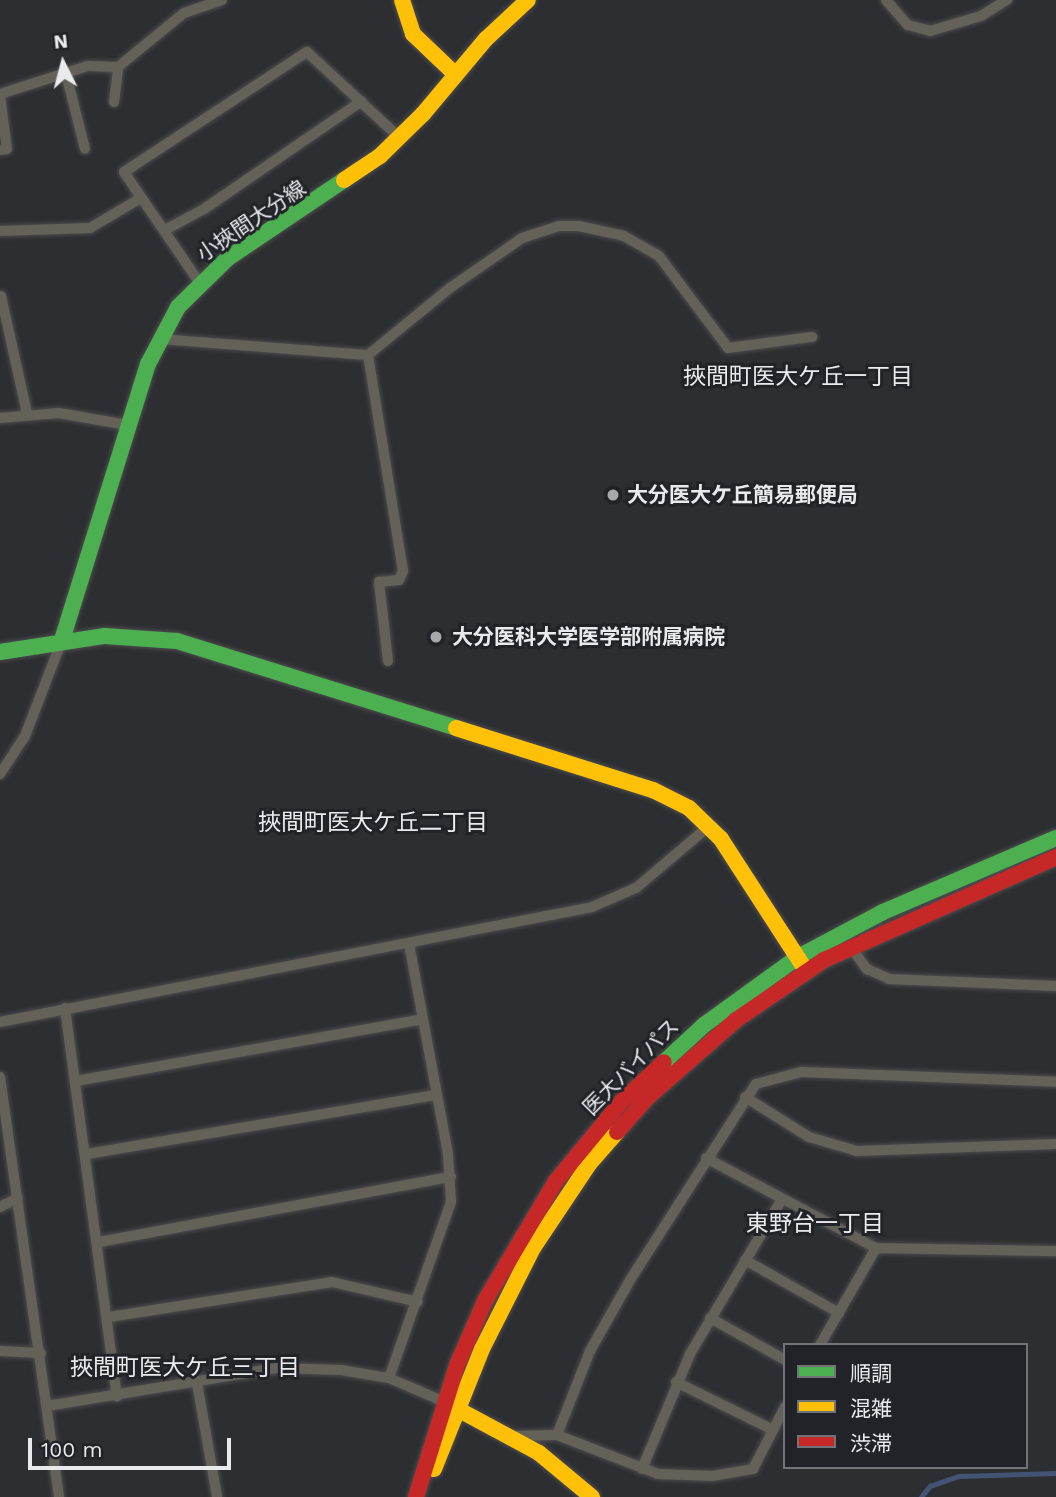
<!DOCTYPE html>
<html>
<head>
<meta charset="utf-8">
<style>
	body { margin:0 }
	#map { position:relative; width:1056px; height:1497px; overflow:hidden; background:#2d2e31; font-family:"Work Sans","Noto Sans JP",sans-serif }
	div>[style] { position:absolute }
	.stream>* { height:4.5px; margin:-2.25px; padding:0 2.25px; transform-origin:2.25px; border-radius:2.25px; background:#425373 }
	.roads { filter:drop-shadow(0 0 2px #4c4c4e) drop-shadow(0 0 2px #4c4c4e) }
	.street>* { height:10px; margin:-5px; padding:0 5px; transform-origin:5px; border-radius:5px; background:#646158 }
	.fast>* { height:16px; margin:-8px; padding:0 8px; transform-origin:8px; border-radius:8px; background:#4caf50 }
	.slow>* { height:16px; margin:-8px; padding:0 8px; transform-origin:8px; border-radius:8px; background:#ffc107 }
	.jam>* { height:16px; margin:-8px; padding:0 8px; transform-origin:8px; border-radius:8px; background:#c62828 }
	.dots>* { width:19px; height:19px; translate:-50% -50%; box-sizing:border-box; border:4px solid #222329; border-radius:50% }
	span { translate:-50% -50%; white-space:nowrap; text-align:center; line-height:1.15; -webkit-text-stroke:6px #222329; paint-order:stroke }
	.street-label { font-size:21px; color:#e9eaee }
	.poi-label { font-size:21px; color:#e9eaee; font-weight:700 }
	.left { translate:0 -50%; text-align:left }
	.neighbourhood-label { font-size:23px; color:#e9eaee }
	.legend { position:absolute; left:783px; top:1343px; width:245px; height:126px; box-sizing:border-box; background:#222329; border:2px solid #727378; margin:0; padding:9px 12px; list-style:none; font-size:21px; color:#e9eaee }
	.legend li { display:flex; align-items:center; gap:14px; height:35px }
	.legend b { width:35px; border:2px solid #727378 }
	.north { position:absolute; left:28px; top:28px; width:70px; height:70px; -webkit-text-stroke:5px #222329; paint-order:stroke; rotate:354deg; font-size:19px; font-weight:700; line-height:28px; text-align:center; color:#e9eaee }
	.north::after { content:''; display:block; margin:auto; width:24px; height:32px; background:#e9eaee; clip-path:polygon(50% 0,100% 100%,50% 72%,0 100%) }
	.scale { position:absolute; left:28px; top:1438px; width:203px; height:32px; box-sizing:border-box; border:4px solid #e9eaee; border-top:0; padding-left:9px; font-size:21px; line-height:24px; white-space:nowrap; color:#e9eaee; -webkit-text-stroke:5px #222329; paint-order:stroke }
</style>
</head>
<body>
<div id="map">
	<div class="stream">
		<i style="left:921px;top:1497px;width:14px;rotate:-51deg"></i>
		<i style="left:930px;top:1486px;width:31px;rotate:-19deg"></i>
		<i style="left:959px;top:1476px;width:97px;rotate:-1.8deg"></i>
	</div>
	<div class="roads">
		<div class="street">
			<i style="left:886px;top:0;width:33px;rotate:49deg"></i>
			<i style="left:908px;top:25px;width:23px;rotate:15deg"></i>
			<i style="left:930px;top:31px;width:53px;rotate:-16.4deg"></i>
			<i style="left:981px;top:16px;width:31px;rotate:-32deg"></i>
			<i style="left:66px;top:74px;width:77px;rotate:75.8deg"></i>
			<i style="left:0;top:94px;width:92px;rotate:-17.7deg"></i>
			<i style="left:88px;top:66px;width:30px;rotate:2deg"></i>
			<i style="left:118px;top:67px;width:85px;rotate:-39.3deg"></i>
			<i style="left:184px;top:13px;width:40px;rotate:-18.9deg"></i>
			<i style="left:0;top:96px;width:53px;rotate:82.5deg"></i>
			<i style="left:7px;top:149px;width:7px;rotate:172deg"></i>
			<i style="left:114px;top:102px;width:35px;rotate:-83deg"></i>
			<i style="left:165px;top:230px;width:44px;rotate:-28.3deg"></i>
			<i style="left:204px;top:209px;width:191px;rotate:-34.4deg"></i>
			<i style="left:0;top:231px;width:90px;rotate:-1.9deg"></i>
			<i style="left:90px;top:228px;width:59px;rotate:-30.5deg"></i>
			<i style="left:199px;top:282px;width:133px;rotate:-124.3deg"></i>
			<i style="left:124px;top:172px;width:219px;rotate:-33.3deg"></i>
			<i style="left:307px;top:52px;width:127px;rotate:42.8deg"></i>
			<i style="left:1px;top:296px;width:120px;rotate:77.5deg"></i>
			<i style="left:160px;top:339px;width:209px;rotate:4.4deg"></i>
			<i style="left:0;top:418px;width:59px;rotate:-4.8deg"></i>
			<i style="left:59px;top:413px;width:69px;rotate:10deg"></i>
			<i style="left:388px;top:661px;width:80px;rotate:-96.5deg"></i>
			<i style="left:379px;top:582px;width:20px;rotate:-6deg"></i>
			<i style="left:399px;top:580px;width:10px;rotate:-66deg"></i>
			<i style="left:403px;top:571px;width:219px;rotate:-99.2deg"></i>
			<i style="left:368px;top:355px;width:106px;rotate:-39.3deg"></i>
			<i style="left:450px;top:288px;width:88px;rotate:-34.8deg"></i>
			<i style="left:522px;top:238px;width:39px;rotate:-18deg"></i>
			<i style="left:559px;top:226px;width:20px"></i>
			<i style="left:579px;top:226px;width:46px;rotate:12.5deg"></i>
			<i style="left:624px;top:236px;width:40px;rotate:29.7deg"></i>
			<i style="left:659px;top:256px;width:115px;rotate:53.1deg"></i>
			<i style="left:728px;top:348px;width:85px;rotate:-7.5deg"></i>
			<i style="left:0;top:774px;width:45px;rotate:-56.7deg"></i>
			<i style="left:25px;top:736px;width:103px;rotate:-68.9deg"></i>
			<i style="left:850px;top:946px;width:29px;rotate:54deg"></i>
			<i style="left:867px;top:969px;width:24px;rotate:24deg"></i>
			<i style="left:889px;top:979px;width:167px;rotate:2.4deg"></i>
			<i style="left:65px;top:1008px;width:392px;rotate:82.4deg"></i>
			<i style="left:0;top:1022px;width:603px;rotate:-10.99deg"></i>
			<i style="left:592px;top:907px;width:48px;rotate:-23.4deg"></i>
			<i style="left:636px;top:888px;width:96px;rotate:-40.3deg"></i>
			<i style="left:0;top:1077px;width:424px;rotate:82deg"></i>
			<i style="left:76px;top:1081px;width:352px;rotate:-10.1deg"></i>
			<i style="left:745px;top:1097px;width:75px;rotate:32deg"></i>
			<i style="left:809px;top:1137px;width:50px;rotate:16.3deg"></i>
			<i style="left:857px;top:1151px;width:199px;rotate:-2deg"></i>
			<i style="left:87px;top:1154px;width:355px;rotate:-9.6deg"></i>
			<i style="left:706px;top:1158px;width:192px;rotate:27.9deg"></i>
			<i style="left:876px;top:1248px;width:180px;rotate:1deg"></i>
			<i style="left:0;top:1207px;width:20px;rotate:-27deg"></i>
			<i style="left:99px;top:1242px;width:358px;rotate:-10.5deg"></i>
			<i style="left:745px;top:1260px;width:108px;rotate:29.4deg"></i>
			<i style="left:109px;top:1317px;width:226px;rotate:-8.9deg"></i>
			<i style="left:332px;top:1282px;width:88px;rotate:13.1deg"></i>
			<i style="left:710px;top:1318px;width:86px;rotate:29.2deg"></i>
			<i style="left:820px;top:1345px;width:112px;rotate:-60deg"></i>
			<i style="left:0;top:1351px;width:41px;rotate:2.8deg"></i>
			<i style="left:389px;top:1378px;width:187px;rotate:-70.6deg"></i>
			<i style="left:451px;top:1202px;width:48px;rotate:-93.6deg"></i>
			<i style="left:448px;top:1154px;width:214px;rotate:-100.5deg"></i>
			<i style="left:676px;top:1382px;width:108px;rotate:26.3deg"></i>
			<i style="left:197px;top:1383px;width:116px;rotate:80deg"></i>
			<i style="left:47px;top:1406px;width:233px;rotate:-9.4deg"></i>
			<i style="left:277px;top:1368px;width:64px;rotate:1.8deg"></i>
			<i style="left:341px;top:1370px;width:49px;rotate:9.5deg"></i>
			<i style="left:389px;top:1378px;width:61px;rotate:23.2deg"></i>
			<i style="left:557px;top:1435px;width:90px;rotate:-68.6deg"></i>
			<i style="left:590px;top:1351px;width:81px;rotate:-60.6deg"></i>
			<i style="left:630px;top:1280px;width:233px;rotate:-57.3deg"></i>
			<i style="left:756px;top:1084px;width:47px;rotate:-14.9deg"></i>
			<i style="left:801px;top:1072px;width:255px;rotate:2.2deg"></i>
			<i style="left:511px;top:1436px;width:46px;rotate:-1.2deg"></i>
			<i style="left:557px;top:1435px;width:108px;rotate:21.1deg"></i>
			<i style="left:658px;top:1474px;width:54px;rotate:2.1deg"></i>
			<i style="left:712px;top:1476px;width:42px;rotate:-9.7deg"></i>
			<i style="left:753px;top:1469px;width:70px;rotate:-62.7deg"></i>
			<i style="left:642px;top:1469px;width:125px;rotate:-67.3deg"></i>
			<i style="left:690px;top:1354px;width:178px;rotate:-59.3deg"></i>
		</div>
		<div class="fast">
			<i style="left:62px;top:640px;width:289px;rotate:-72.7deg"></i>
			<i style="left:148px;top:364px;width:64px;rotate:-62.2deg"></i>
			<i style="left:178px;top:307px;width:70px;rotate:-44.4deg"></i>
			<i style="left:228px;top:258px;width:140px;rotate:-33.9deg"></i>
			<i style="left:0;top:652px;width:106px;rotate:-8.7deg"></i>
			<i style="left:105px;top:636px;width:72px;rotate:4deg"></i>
			<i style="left:177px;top:641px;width:292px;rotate:17.3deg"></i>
			<i style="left:664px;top:1062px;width:54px;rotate:-42.8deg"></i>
			<i style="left:704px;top:1025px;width:116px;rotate:-35.9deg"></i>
			<i style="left:798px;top:957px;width:96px;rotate:-27.9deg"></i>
			<i style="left:883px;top:912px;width:188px;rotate:-23.2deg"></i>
		</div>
		<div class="slow">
			<i style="left:402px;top:0;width:36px;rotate:72deg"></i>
			<i style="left:413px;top:34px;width:59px;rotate:43.6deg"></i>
			<i style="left:344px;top:180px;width:43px;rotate:-33.7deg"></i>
			<i style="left:380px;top:156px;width:60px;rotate:-44.3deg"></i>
			<i style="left:423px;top:114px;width:98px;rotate:-50deg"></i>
			<i style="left:486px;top:39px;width:57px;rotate:-42.9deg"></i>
			<i style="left:456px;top:728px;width:207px;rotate:17.5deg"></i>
			<i style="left:653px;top:790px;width:40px;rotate:26.6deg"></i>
			<i style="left:689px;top:808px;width:45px;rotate:44.1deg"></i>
			<i style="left:721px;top:839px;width:149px;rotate:57.1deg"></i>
			<i style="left:448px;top:1404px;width:103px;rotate:28.3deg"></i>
			<i style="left:539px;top:1453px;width:69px;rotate:39.7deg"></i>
			<i style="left:434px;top:1469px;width:129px;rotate:-68.2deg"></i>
			<i style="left:482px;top:1349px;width:113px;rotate:-63.2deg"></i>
			<i style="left:533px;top:1248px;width:101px;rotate:-56.3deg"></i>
			<i style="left:589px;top:1164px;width:43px;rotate:-48.8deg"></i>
		</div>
		<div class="jam">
			<i style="left:617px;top:1132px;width:47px;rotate:-48.5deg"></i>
			<i style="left:648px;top:1097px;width:117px;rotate:-41.2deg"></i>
			<i style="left:736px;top:1020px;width:107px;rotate:-34.3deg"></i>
			<i style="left:824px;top:960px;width:254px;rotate:-23.9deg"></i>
			<i style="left:416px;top:1497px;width:138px;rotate:-72.7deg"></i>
			<i style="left:457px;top:1365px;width:72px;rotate:-66.3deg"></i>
			<i style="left:486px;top:1299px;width:137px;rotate:-59.3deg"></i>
			<i style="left:556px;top:1181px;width:104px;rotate:-50.5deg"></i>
			<i style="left:622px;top:1101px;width:57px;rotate:-42.9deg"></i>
		</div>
	</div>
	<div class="dots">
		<i style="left:613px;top:495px;background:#a7a8ac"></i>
		<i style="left:436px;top:637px;background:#a7a8ac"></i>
	</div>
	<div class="street-label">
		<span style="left:251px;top:221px;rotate:-34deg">小挾間大分線</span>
		<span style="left:631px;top:1067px;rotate:-45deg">医大バイパス</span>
	</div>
	<div class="poi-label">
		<span class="left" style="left:627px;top:495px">大分医大ケ丘簡易郵便局</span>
		<span class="left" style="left:452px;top:637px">大分医科大学医学部附属病院</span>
	</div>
	<div class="neighbourhood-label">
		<span style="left:798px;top:377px">挾間町医大ケ丘一丁目</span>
		<span style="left:373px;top:823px">挾間町医大ケ丘二丁目</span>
		<span style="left:815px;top:1224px">東野台一丁目</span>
		<span style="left:185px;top:1368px">挾間町医大ケ丘三丁目</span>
	</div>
	<ul class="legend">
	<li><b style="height:9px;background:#4caf50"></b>順調</li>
	<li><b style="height:9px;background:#ffc107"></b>混雑</li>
	<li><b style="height:9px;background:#c62828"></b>渋滞</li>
	</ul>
	<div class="north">N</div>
	<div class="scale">100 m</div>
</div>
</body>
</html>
